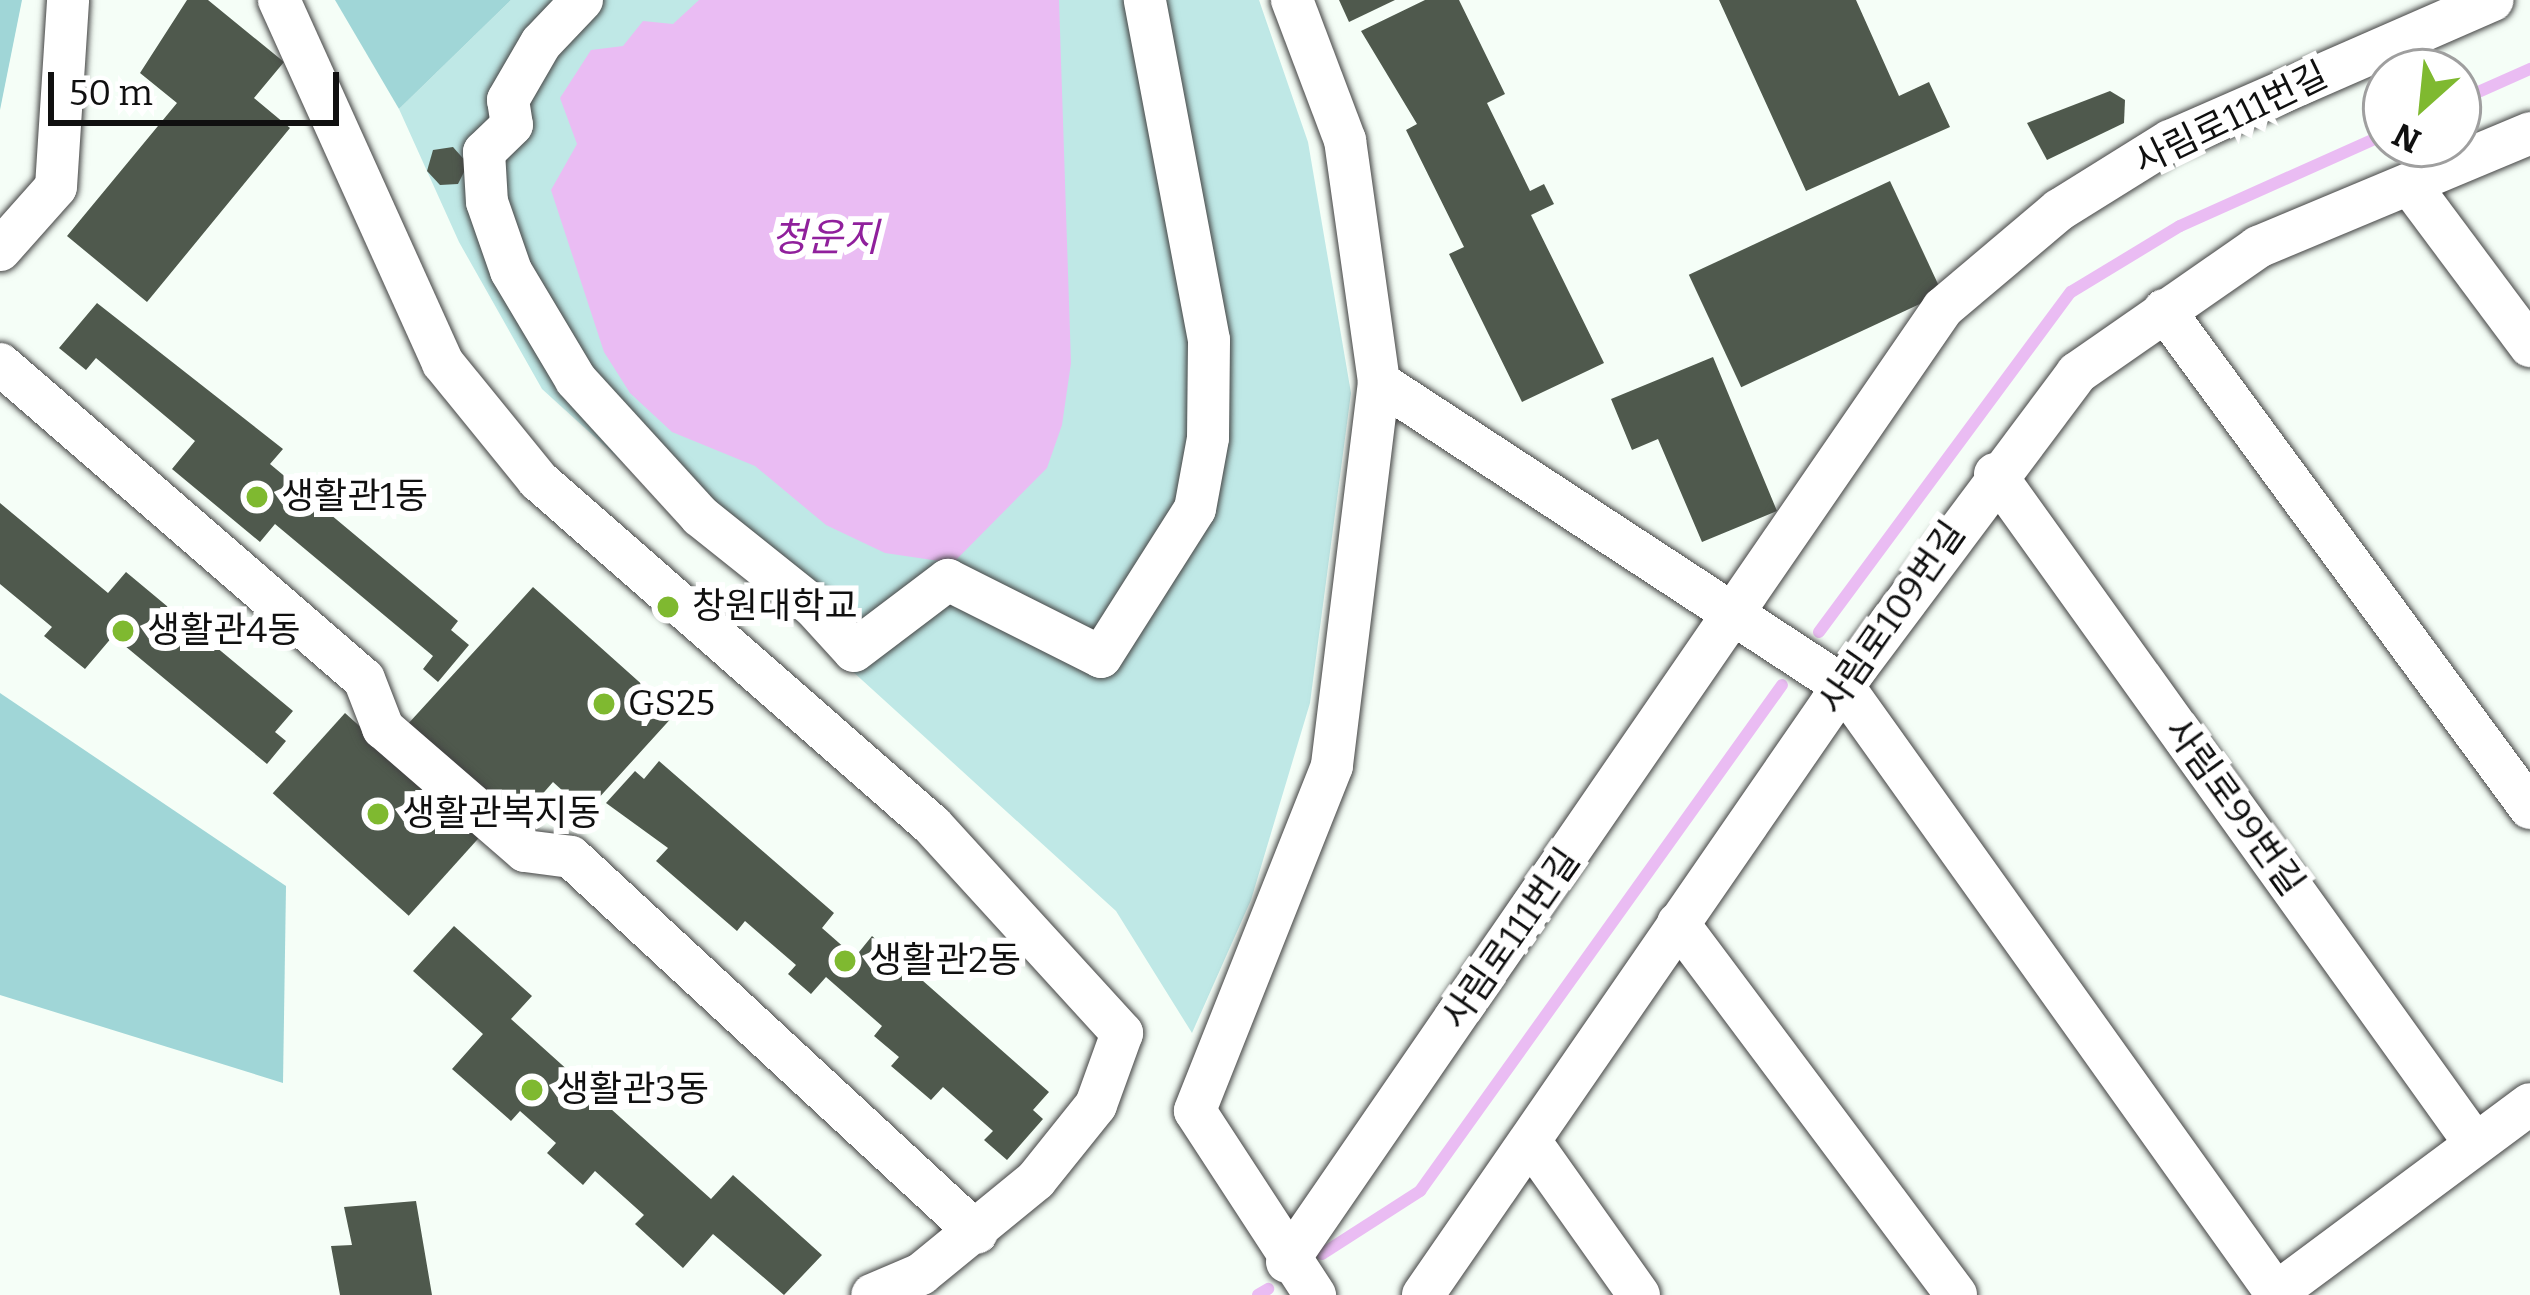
<!DOCTYPE html>
<html>
<head>
<meta charset="utf-8">
<style>
	body { margin:0 }
	#map { position:relative; width:2530px; height:1295px; overflow:hidden; background:#f5fef7; font-family:Bitter,"Noto Sans KR",serif }
	div>[style] { position:absolute }
	.green>* { inset:0; background:#bfe8e6 }
	.forest>* { inset:0; background:#a0d6d7 }
	.water>* { inset:0; background:#eabcf3 }
	.stream>* { height:12px; margin:-6px; padding:0 6px; transform-origin:6px; border-radius:6px; background:#eabcf3 }
	.building>* { inset:0; background:#4f594d; transform-origin:0 0 }
	.roads { filter:drop-shadow(0 0 3px #434343) drop-shadow(0 0 3px #434343) }
	.minor>* { height:42px; margin:-21px; padding:0 21px; transform-origin:21px; border-radius:21px; background:#fff }
	.dots>* { width:33px; height:33px; translate:-50% -50%; box-sizing:border-box; border:6px solid #fff; border-radius:50% }
	span { translate:-50% -50%; white-space:nowrap; text-align:center; line-height:1.15; -webkit-text-stroke:12px #fff; paint-order:stroke }
	.street-label { font-size:36px; color:#101010 }
	.poi-label { font-size:36px; color:#101010 }
	.left { translate:0 -50%; text-align:left }
	.water-label { font-size:39px; color:#90209c; font-style:italic }
	.north { position:absolute; left:2362px; top:48px; width:120px; height:120px; box-sizing:border-box; background:#fff; border:3px solid #9f9f9f; border-radius:50%; rotate:207deg; font-size:33px; font-weight:700; line-height:48px; text-align:center; color:#101010 }
	.north::after { content:''; display:block; margin:auto; width:42px; height:54px; background:#7fb930; clip-path:polygon(50% 0,100% 100%,50% 72%,0 100%) }
	.scale { position:absolute; left:48px; top:72px; width:291px; height:54px; box-sizing:border-box; border:6px solid #101010; border-top:0; padding-left:15px; font-size:36px; line-height:42px; white-space:nowrap; color:#101010; -webkit-text-stroke:9px #fff; paint-order:stroke }
</style>
</head>
<body>
<div id="map">
	<div class="green">
		<i style="clip-path:polygon(511px 0,1259px 0,1308px 142px,1351px 393px,1310px 703px,1251px 900px,1192px 1033px,1116px 911px,542px 389px,459px 242px,399px 109px)"></i>
	</div>
	<div class="forest">
		<i style="clip-path:polygon(0 0,22px 0,0 110px)"></i>
		<i style="clip-path:polygon(335px 0,511px 0,399px 109px)"></i>
		<i style="clip-path:polygon(0 693px,286px 886px,283px 1083px,0 995px)"></i>
	</div>
	<div class="water">
		<i style="clip-path:polygon(699px 0,1059px 0,1071px 363px,1062px 425px,1047px 468px,953px 563px,885px 553px,826px 525px,755px 466px,672px 432px,630px 393px,604px 352px,551px 190px,577px 144px,560px 98px,591px 50px,623px 46px,643px 21px,673px 24px)"></i>
	</div>
	<div class="stream">
		<i style="left:2458px;top:101px;width:79px;rotate:-24deg"></i>
		<i style="left:1819px;top:632px;width:423px;rotate:-53.5deg"></i>
		<i style="left:2071px;top:292px;width:127px;rotate:-31.2deg"></i>
		<i style="left:2180px;top:226px;width:226px;rotate:-24.1deg"></i>
		<i style="left:1322px;top:1254px;width:117px;rotate:-32.7deg"></i>
		<i style="left:1420px;top:1191px;width:622px;rotate:-54.42deg"></i>
		<i style="left:1258px;top:1295px;width:12px;rotate:-31deg"></i>
	</div>
	<div class="building">
		<i style="clip-path:polygon(187px 0,208px 0,284px 62px,254px 98px,290px 128px,147px 302px,67px 236px,177px 103px,140px 73px)"></i>
		<i style="clip-path:polygon(1339px 0,1395px 0,1349px 22px)"></i>
		<i style="clip-path:polygon(1425px 0,1459px 0,1505px 94px,1487px 103px,1530px 191px,1544px 184px,1554px 204px,1531px 215px,1604px 363px,1522px 402px,1449px 254px,1464px 247px,1406px 130px,1417px 124px,1361px 31px)"></i>
		<i style="clip-path:polygon(1719px 0,1856px 0,1899px 96px,1929px 82px,1950px 127px,1806px 191px)"></i>
		<i style="clip-path:polygon(2110px 91px,2125px 100px,2124px 123px,2047px 160px,2027px 123px)"></i>
		<i style="clip-path:polygon(453px 147px,468px 164px,458px 184px,440px 185px,427px 171px,433px 150px)"></i>
		<i style="left:1890px;top:181px;width:124px;height:222px;rotate:65deg"></i>
		<i style="clip-path:polygon(97px 303px,283px 449px,270px 464px,458px 621px,451px 630px,469px 645px,438px 682px,423px 669px,433px 656px,275px 524px,260px 542px,172px 469px,195px 441px,96px 358px,86px 370px,59px 348px)"></i>
		<i style="clip-path:polygon(1713px 357px,1777px 511px,1702px 542px,1658px 439px,1632px 450px,1611px 399px)"></i>
		<i style="clip-path:polygon(0 503px,108px 593px,126px 572px,293px 711px,275px 732px,286px 741px,267px 764px,113px 636px,85px 669px,44px 636px,52px 627px,0 584px)"></i>
		<i style="clip-path:polygon(533px 587px,675px 714px,586px 812px,553px 782px,516px 824px,407px 725px)"></i>
		<i style="left:345px;top:713px;width:183px;height:108px;rotate:42deg"></i>
		<i style="clip-path:polygon(659px 761px,834px 913px,822px 928px,855px 957px,872px 936px,1049px 1092px,1033px 1110px,1043px 1119px,1007px 1160px,984px 1140px,993px 1131px,943px 1087px,931px 1100px,891px 1066px,899px 1057px,874px 1036px,882px 1026px,826px 977px,811px 994px,788px 974px,796px 965px,745px 921px,737px 931px,656px 861px,668px 848px,606px 803px,635px 771px,644px 779px)"></i>
		<i style="clip-path:polygon(454px 926px,532px 996px,511px 1019px,711px 1199px,733px 1175px,822px 1255px,784px 1295px,713px 1234px,683px 1268px,635px 1224px,644px 1215px,595px 1171px,583px 1185px,547px 1153px,556px 1143px,520px 1111px,511px 1121px,452px 1069px,483px 1034px,413px 971px)"></i>
		<i style="clip-path:polygon(416px 1201px,432px 1295px,340px 1295px,331px 1246px,352px 1245px,344px 1207px)"></i>
	</div>
	<div class="roads">
		<div class="minor">
			<i style="left:279px;top:0;width:398px;rotate:65.7deg"></i>
			<i style="left:443px;top:363px;width:151px;rotate:50.9deg"></i>
			<i style="left:538px;top:480px;width:524px;rotate:41.21deg"></i>
			<i style="left:932px;top:825px;width:282px;rotate:47.6deg"></i>
			<i style="left:1122px;top:1033px;width:77px;rotate:109.9deg"></i>
			<i style="left:1096px;top:1105px;width:96px;rotate:128.7deg"></i>
			<i style="left:1036px;top:1180px;width:149px;rotate:140.7deg"></i>
			<i style="left:921px;top:1274px;width:53px;rotate:156.8deg"></i>
			<i style="left:582px;top:0;width:59px;rotate:133.6deg"></i>
			<i style="left:541px;top:43px;width:66px;rotate:120.1deg"></i>
			<i style="left:508px;top:100px;width:25px;rotate:81deg"></i>
			<i style="left:512px;top:125px;width:39px;rotate:136deg"></i>
			<i style="left:484px;top:152px;width:50px;rotate:86.6deg"></i>
			<i style="left:487px;top:202px;width:73px;rotate:70.8deg"></i>
			<i style="left:511px;top:271px;width:127px;rotate:59.2deg"></i>
			<i style="left:576px;top:380px;width:184px;rotate:47.6deg"></i>
			<i style="left:700px;top:516px;width:146px;rotate:38.6deg"></i>
			<i style="left:814px;top:607px;width:59px;rotate:47.7deg"></i>
			<i style="left:854px;top:651px;width:118px;rotate:-37.1deg"></i>
			<i style="left:948px;top:580px;width:171px;rotate:26.7deg"></i>
			<i style="left:1101px;top:657px;width:175px;rotate:-57.6deg"></i>
			<i style="left:1195px;top:509px;width:72px;rotate:-79.6deg"></i>
			<i style="left:1208px;top:438px;width:98px;rotate:-89.4deg"></i>
			<i style="left:1209px;top:340px;width:346px;rotate:-100.7deg"></i>
			<i style="left:1292px;top:0;width:150px;rotate:69.3deg"></i>
			<i style="left:1345px;top:140px;width:244px;rotate:82deg"></i>
			<i style="left:1379px;top:382px;width:387px;rotate:97deg"></i>
			<i style="left:1332px;top:766px;width:371px;rotate:111.7deg"></i>
			<i style="left:1195px;top:1111px;width:220px;rotate:56.9deg"></i>
			<i style="left:2410px;top:185px;width:201px;rotate:53.3deg"></i>
			<i style="left:0;top:250px;width:84px;rotate:-48.4deg"></i>
			<i style="left:56px;top:187px;width:187px;rotate:-86.3deg"></i>
			<i style="left:2164px;top:310px;width:618px;rotate:53.69deg"></i>
			<i style="left:0;top:364px;width:481px;rotate:40.9deg"></i>
			<i style="left:364px;top:679px;width:53px;rotate:68.8deg"></i>
			<i style="left:383px;top:728px;width:188px;rotate:40.9deg"></i>
			<i style="left:525px;top:851px;width:46px;rotate:7.4deg"></i>
			<i style="left:571px;top:857px;width:553px;rotate:42.8deg"></i>
			<i style="left:1379px;top:382px;width:555px;rotate:33.23deg"></i>
			<i style="left:1843px;top:686px;width:746px;rotate:54.5deg"></i>
			<i style="left:1995px;top:474px;width:821px;rotate:54.37deg"></i>
			<i style="left:1678px;top:923px;width:464px;rotate:53.2deg"></i>
			<i style="left:1532px;top:1144px;width:185px;rotate:54.7deg"></i>
			<i style="left:1287px;top:1262px;width:1158px;rotate:-55.49deg"></i>
			<i style="left:1943px;top:308px;width:152px;rotate:-40.2deg"></i>
			<i style="left:2059px;top:210px;width:131px;rotate:-31.9deg"></i>
			<i style="left:2170px;top:141px;width:352px;rotate:-23.6deg"></i>
			<i style="left:1423px;top:1295px;width:740px;rotate:-55.41deg"></i>
			<i style="left:1843px;top:686px;width:391px;rotate:-53.2deg"></i>
			<i style="left:2077px;top:373px;width:221px;rotate:-34.8deg"></i>
			<i style="left:2258px;top:247px;width:295px;rotate:-22.7deg"></i>
			<i style="left:2273px;top:1295px;width:320px;rotate:-36.6deg"></i>
		</div>
	</div>
	<div class="dots">
		<i style="left:257px;top:497px;background:#7fb930"></i>
		<i style="left:668px;top:607px;background:#7fb930"></i>
		<i style="left:123px;top:631px;background:#7fb930"></i>
		<i style="left:604px;top:704px;background:#7fb930"></i>
		<i style="left:378px;top:814px;background:#7fb930"></i>
		<i style="left:845px;top:961px;background:#7fb930"></i>
		<i style="left:532px;top:1090px;background:#7fb930"></i>
	</div>
	<div class="street-label">
		<span style="left:2231px;top:119px;rotate:-26deg">사림로111번길</span>
		<span style="left:1892px;top:618px;rotate:-55deg">사림로109번길</span>
		<span style="left:2234px;top:807px;rotate:54deg">사림로99번길</span>
		<span style="left:1511px;top:939px;rotate:-55deg">사림로111번길</span>
	</div>
	<div class="poi-label">
		<span class="left" style="left:281px;top:497px">생활관1동</span>
		<span class="left" style="left:692px;top:607px">창원대학교</span>
		<span class="left" style="left:147px;top:631px">생활관4동</span>
		<span class="left" style="left:628px;top:704px">GS25</span>
		<span class="left" style="left:402px;top:814px">생활관복지동</span>
		<span class="left" style="left:869px;top:961px">생활관2동</span>
		<span class="left" style="left:556px;top:1090px">생활관3동</span>
	</div>
	<div class="water-label">
		<span style="left:825px;top:238px">청운지</span>
	</div>
	<div class="north">N</div>
	<div class="scale">50 m</div>
</div>
</body>
</html>
